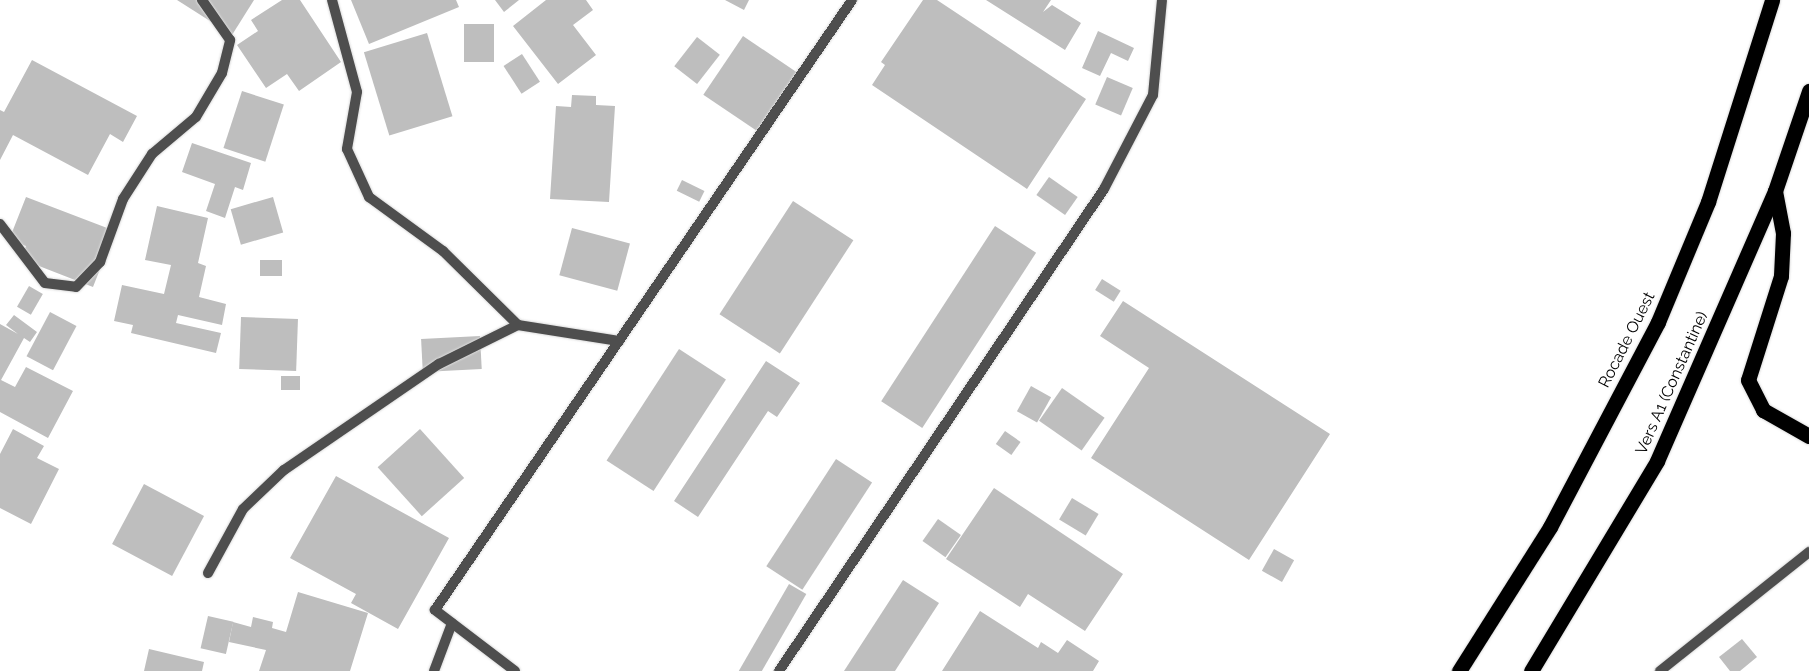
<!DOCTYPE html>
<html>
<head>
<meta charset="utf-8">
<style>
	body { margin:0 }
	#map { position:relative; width:1809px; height:671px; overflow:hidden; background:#fff; font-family:Raleway,sans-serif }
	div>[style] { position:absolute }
	.building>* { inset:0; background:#bebebe; transform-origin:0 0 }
	.roads { filter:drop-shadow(0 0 1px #dbdbdb) drop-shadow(0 0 1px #dbdbdb) }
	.lane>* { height:10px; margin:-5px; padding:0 5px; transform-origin:5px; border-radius:5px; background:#4e4e4e }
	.street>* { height:10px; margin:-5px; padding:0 5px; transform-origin:5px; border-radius:5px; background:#4e4e4e }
	.highway>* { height:15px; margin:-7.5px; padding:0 7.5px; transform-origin:7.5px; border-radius:7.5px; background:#000 }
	span { translate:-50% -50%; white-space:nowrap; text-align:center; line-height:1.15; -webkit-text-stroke:4px #fff; paint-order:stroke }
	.street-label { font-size:16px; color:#000 }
</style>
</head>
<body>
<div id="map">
	<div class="building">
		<i style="clip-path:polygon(177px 0,254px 0,232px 35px)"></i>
		<i style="clip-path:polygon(282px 0,300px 0,341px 62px,299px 91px,287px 74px,266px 88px,237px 45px,258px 31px,251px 20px)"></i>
		<i style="clip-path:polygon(351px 0,456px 0,459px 7px,369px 44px)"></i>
		<i style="clip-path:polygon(495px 0,519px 0,504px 12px)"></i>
		<i style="clip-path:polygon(546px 0,586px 0,593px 10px,573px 25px,596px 55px,558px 84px,513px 26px)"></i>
		<i style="clip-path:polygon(725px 0,749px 0,744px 10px)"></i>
		<i style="clip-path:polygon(923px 0,937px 0,1086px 99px,1027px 189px,872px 85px,885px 65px,881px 62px)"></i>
		<i style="clip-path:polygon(986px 0,1051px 0,1043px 12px,1052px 5px,1081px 23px,1065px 50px)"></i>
		<i style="left:494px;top:24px;width:38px;height:30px;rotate:90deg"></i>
		<i style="clip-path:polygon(1098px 31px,1134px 48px,1128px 61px,1111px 53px,1100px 76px,1082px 68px)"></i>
		<i style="left:427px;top:33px;width:87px;height:66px;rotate:73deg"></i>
		<i style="left:743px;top:36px;width:72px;height:71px;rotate:34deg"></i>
		<i style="left:697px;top:37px;width:29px;height:37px;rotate:38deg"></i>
		<i style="left:522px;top:54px;width:33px;height:22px;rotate:57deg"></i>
		<i style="clip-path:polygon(32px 60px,137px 116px,123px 142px,110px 134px,88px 175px,13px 135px,0 160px,0 110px,4px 112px)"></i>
		<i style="left:1107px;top:77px;width:28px;height:30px;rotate:23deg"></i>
		<i style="left:242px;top:91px;width:44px;height:60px;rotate:18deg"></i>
		<i style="clip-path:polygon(572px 95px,596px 96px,596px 105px,615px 106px,609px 202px,550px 199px,556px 106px,571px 107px)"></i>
		<i style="clip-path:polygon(192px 143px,251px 163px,243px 190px,235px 187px,225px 218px,206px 211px,215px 184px,182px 172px)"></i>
		<i style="left:1049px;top:177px;width:35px;height:22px;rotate:35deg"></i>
		<i style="left:682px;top:180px;width:25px;height:12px;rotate:26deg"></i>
		<i style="clip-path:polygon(26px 197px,115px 231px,93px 287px,21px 259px,26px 246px,9px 240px)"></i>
		<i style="left:273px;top:197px;width:37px;height:44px;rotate:74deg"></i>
		<i style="left:793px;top:201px;width:72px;height:135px;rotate:33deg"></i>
		<i style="clip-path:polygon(157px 206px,208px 218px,198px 263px,206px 266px,199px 297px,226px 304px,222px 325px,178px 315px,176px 323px,221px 333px,216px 353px,131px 333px,133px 325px,114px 321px,122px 285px,164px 294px,171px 265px,145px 260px)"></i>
		<i style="left:995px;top:226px;width:49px;height:209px;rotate:33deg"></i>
		<i style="left:572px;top:228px;width:60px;height:49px;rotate:15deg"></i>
		<i style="left:260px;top:260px;width:22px;height:16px"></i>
		<i style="left:1102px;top:279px;width:22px;height:13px;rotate:32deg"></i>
		<i style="left:29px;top:286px;width:16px;height:24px;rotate:30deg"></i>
		<i style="clip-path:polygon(1123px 301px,1330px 434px,1249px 560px,1091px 458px,1149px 368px,1100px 336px)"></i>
		<i style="left:50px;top:312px;width:30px;height:50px;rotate:28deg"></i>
		<i style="clip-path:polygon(14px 315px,37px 332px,30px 342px,24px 338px,1px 380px,15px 387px,26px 367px,73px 391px,48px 438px,0 412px,0 324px,18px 334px,6px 325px)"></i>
		<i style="left:241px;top:317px;width:57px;height:52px;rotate:2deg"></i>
		<i style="left:480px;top:336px;width:33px;height:59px;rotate:87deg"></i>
		<i style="left:679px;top:349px;width:56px;height:133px;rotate:33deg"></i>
		<i style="clip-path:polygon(766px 361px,800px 383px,777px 417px,768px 411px,698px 517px,674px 501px)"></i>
		<i style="left:281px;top:376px;width:19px;height:14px"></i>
		<i style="left:1031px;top:386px;width:23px;height:29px;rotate:29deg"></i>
		<i style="left:1062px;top:388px;width:52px;height:40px;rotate:35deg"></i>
		<i style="clip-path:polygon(13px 429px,44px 446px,37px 458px,59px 469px,31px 524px,0 508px,0 454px)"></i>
		<i style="left:420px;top:429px;width:66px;height:57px;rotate:48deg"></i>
		<i style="left:1005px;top:431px;width:19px;height:16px;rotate:35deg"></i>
		<i style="left:836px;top:459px;width:43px;height:128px;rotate:33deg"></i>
		<i style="clip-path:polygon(336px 476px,449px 538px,398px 629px,351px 603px,356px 594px,290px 558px)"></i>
		<i style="left:144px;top:484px;width:68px;height:68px;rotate:28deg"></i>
		<i style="clip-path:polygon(994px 488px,1123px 574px,1085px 631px,1028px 594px,1020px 607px,946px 559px)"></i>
		<i style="left:1072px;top:498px;width:31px;height:25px;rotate:31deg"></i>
		<i style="left:938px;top:519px;width:28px;height:27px;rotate:35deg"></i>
		<i style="left:1274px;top:549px;width:23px;height:25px;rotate:29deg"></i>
		<i style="clip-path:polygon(903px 580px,939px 603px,895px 671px,844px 671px)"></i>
		<i style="left:789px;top:584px;width:20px;height:101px;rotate:30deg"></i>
		<i style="clip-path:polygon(298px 592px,368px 613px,350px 671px,259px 671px,266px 650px,229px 642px,233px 622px,251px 627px,253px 617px,273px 622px,272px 628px,286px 632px)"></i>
		<i style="clip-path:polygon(980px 611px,1038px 648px,1041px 642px,1058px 653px,1067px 640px,1099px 661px,1093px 671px,942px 671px)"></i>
		<i style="left:208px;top:616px;width:26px;height:33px;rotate:13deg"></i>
		<i style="clip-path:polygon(1742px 639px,1757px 657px,1740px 671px,1730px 671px,1719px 657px)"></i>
		<i style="clip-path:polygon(149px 649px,204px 662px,202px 671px,144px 671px)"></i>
	</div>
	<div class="roads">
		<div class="lane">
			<i style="left:1660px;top:671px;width:191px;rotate:-38.6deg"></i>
		</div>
		<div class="street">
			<i style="left:332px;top:0;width:95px;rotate:74.8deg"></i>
			<i style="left:357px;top:92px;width:58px;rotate:100deg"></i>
			<i style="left:347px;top:149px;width:53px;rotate:65.4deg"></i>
			<i style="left:369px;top:197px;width:92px;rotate:36.1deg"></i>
			<i style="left:443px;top:251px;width:105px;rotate:44.6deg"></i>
			<i style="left:518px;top:325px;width:102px;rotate:9deg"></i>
			<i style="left:0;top:224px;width:74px;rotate:52.7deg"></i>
			<i style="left:45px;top:283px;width:31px;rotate:7deg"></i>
			<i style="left:76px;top:287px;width:35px;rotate:-46deg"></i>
			<i style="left:100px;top:262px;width:67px;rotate:-69.9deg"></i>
			<i style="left:123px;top:199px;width:54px;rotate:-57.2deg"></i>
			<i style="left:152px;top:154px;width:57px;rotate:-40.1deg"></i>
			<i style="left:196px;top:117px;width:51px;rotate:-59.4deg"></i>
			<i style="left:222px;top:73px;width:34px;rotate:-76deg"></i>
			<i style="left:230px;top:40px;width:49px;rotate:-125deg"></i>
			<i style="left:208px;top:573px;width:73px;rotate:-61.3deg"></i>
			<i style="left:243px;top:509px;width:57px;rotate:-43.6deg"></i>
			<i style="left:284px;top:470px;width:188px;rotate:-34.4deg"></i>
			<i style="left:439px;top:364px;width:88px;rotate:-26.3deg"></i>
			<i style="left:434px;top:671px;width:51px;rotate:-69.4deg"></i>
			<i style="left:515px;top:671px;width:101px;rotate:-142.7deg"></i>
			<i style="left:435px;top:610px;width:739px;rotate:-55.64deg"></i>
			<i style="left:779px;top:671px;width:581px;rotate:-56.01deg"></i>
			<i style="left:1104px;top:189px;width:106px;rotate:-62.5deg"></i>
			<i style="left:1153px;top:95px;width:95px;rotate:-84.6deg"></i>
		</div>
		<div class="highway">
			<i style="left:1775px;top:191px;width:43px;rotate:79.2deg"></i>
			<i style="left:1783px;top:233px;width:43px;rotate:92.7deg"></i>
			<i style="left:1781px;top:276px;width:109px;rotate:107.6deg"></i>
			<i style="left:1748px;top:380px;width:34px;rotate:63deg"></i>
			<i style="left:1763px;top:410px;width:53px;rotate:29.5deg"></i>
			<i style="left:1459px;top:671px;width:170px;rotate:-57.7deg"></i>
			<i style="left:1550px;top:527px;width:232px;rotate:-62.2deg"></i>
			<i style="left:1658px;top:322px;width:130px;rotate:-67.4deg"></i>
			<i style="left:1708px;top:202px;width:212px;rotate:-72.4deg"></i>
			<i style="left:1531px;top:671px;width:245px;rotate:-59deg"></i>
			<i style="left:1657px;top:461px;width:295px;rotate:-66.4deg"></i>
			<i style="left:1775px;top:191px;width:106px;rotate:-71.2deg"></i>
		</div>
	</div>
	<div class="street-label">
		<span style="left:1627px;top:340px;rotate:-63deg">Rocade Ouest</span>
		<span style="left:1672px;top:383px;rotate:-66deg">Vers A1 (Constantine)</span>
	</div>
</div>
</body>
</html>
